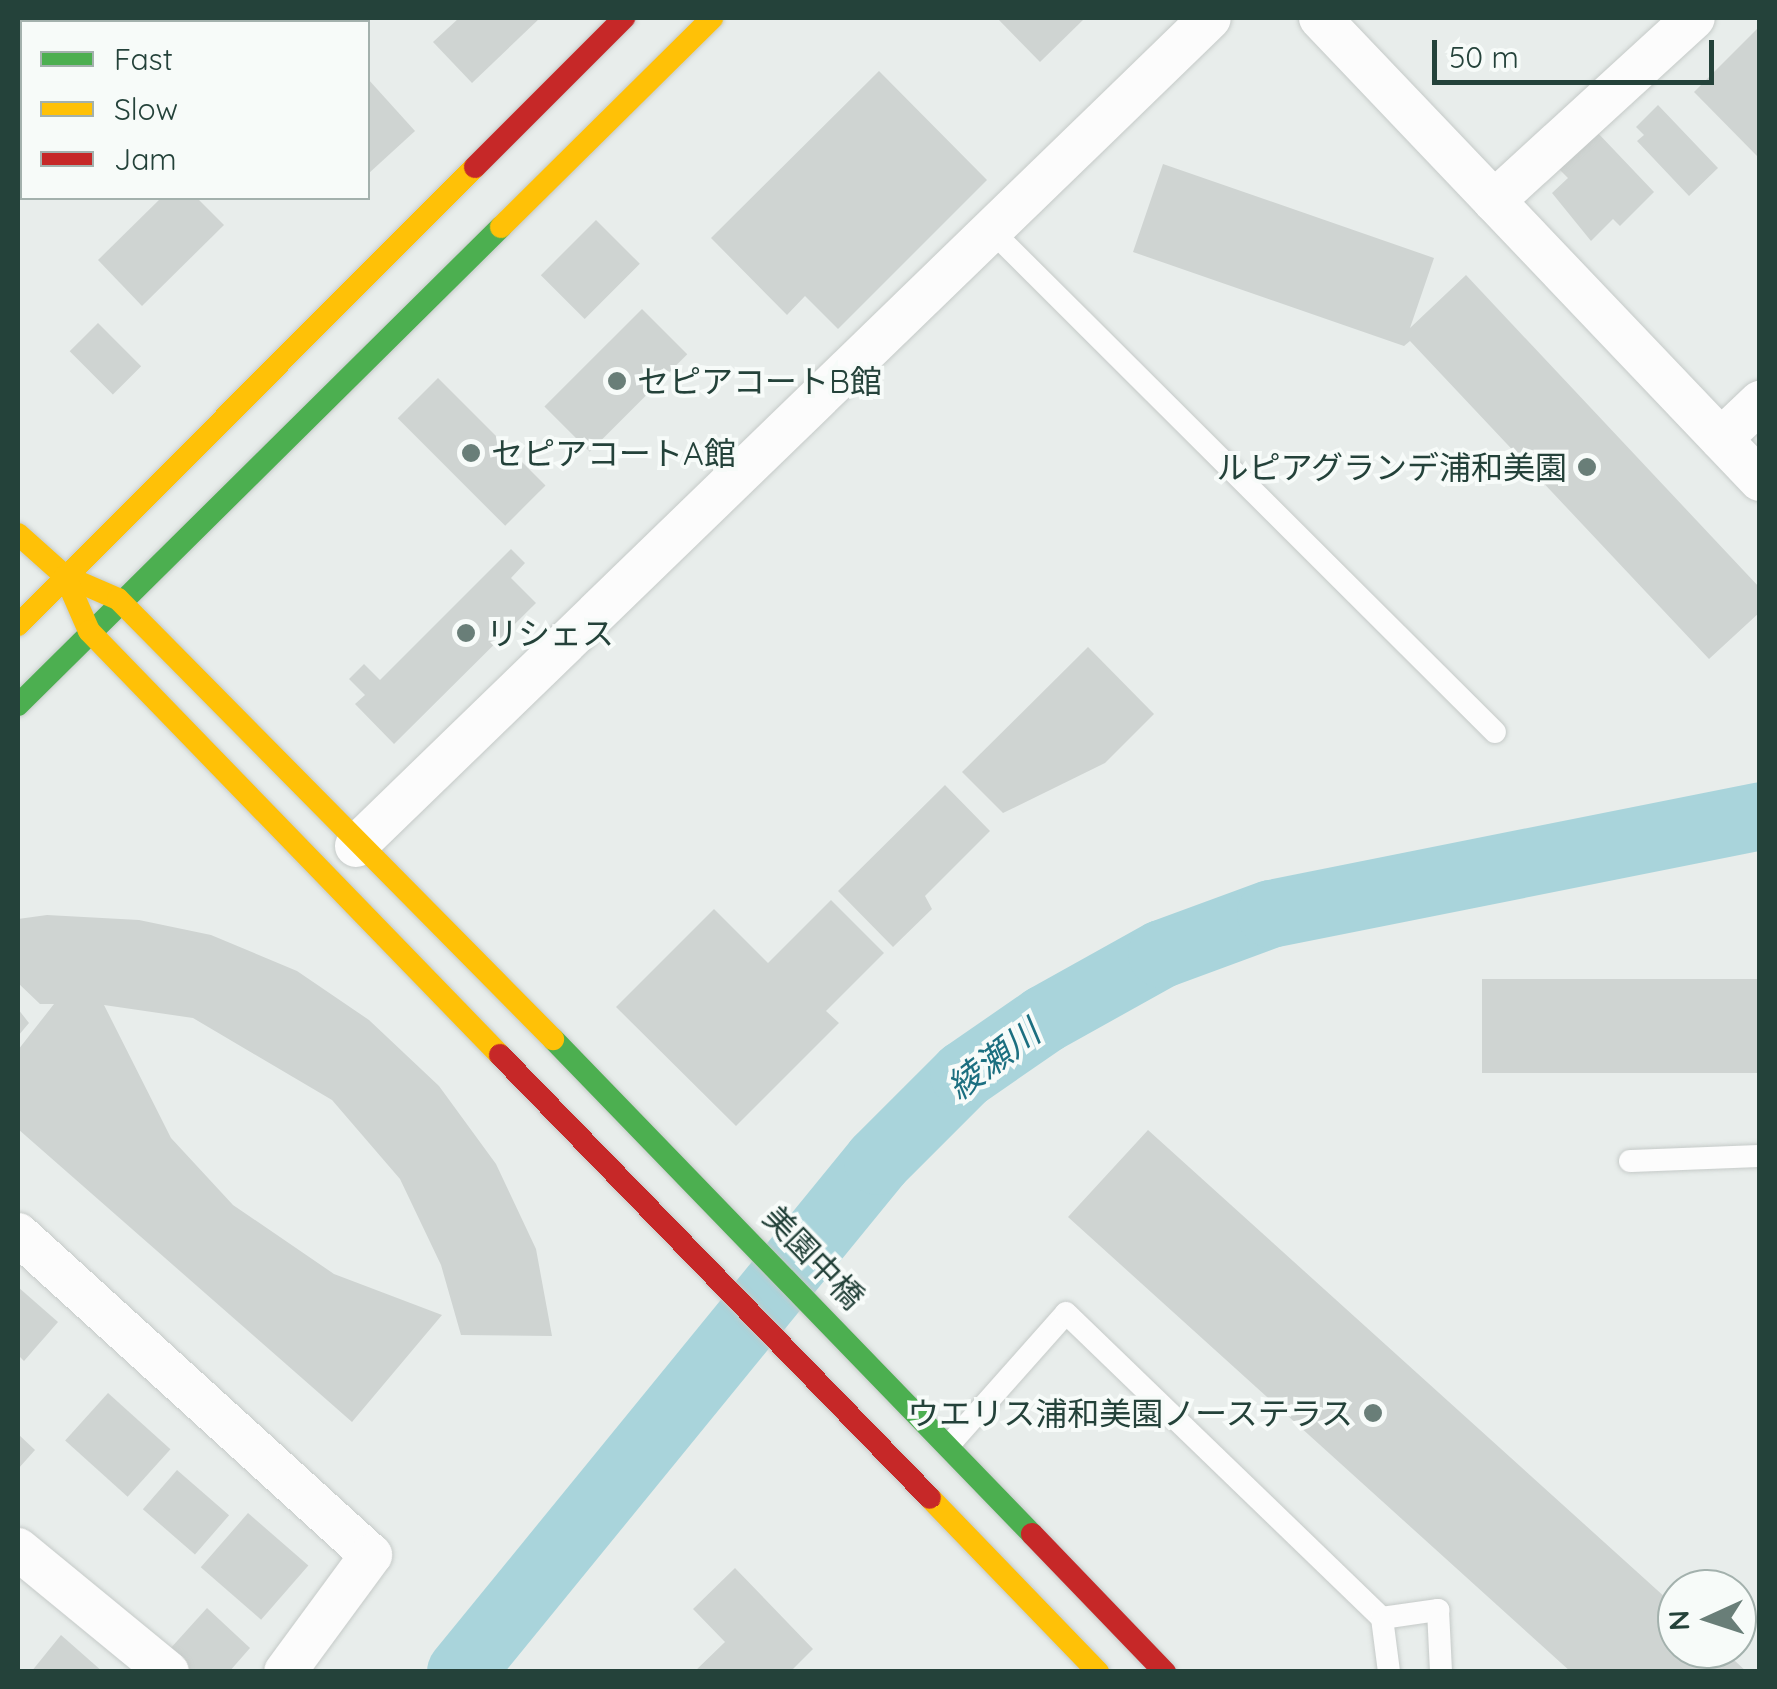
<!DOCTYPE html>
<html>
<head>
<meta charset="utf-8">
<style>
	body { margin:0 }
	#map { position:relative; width:1777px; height:1689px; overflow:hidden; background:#e8edeb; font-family:Quicksand,"Noto Sans JP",sans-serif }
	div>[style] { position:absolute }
	.river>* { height:68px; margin:-34px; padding:0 34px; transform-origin:34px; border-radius:34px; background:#a9d4db }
	.building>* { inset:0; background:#cfd4d2; transform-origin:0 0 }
	.roads { filter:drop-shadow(0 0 2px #c5cac8) drop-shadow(0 0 2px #c5cac8) }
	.lane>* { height:22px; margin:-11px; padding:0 11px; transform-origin:11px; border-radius:11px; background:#fcfcfc }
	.street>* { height:42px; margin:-21px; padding:0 21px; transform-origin:21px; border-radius:21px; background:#fcfcfc }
	.fast>* { height:22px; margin:-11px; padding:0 11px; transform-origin:11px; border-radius:11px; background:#4caf50 }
	.slow>* { height:22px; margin:-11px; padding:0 11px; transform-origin:11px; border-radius:11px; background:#ffc107 }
	.jam>* { height:22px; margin:-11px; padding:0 11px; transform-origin:11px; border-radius:11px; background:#c62828 }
	.dots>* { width:28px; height:28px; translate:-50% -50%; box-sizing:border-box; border:5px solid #f7fbf9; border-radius:50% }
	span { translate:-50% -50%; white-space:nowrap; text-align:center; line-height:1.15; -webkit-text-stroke:8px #f7fbf9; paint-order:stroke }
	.poi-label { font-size:32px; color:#24423a }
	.left { translate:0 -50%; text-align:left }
	.right { translate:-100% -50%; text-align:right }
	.street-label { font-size:32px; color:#24423a }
	.water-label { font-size:35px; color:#1c6f80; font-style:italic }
	.frame { position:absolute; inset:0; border:20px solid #24423a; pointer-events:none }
	.legend { position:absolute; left:20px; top:20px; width:350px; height:180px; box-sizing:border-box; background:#f7fbf9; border:2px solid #a3b1ad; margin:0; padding:12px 18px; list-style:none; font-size:30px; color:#24423a }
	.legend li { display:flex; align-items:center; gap:20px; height:50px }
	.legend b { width:50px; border:2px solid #a3b1ad }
	.north { position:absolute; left:1657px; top:1569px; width:100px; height:100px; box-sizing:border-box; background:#f7fbf9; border:2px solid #a3b1ad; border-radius:50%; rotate:267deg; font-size:28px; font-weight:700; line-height:40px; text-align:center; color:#24423a }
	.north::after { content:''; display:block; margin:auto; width:35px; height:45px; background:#697e78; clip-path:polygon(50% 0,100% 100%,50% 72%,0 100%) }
	.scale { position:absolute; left:1432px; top:40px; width:282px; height:45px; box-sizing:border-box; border:5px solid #24423a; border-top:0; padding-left:12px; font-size:30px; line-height:35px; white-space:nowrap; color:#24423a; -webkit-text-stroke:8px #f7fbf9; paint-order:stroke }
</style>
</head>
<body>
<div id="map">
	<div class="river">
		<i style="left:461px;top:1672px;width:660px;rotate:-50.78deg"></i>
		<i style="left:878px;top:1161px;width:122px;rotate:-45deg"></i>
		<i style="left:964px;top:1075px;width:98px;rotate:-34.7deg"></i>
		<i style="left:1045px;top:1019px;width:134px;rotate:-29.1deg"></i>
		<i style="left:1162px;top:954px;width:116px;rotate:-20.2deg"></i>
		<i style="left:1271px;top:914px;width:499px;rotate:-11.3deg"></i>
	</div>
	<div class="building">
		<i style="clip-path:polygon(459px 18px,540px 18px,472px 83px,433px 42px)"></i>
		<i style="clip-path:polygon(997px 18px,1082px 18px,1084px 19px,1040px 62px)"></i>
		<i style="clip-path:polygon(1760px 26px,1760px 153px,1757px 156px,1694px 92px)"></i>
		<i style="clip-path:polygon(879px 71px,987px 180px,838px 329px,805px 296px,787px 315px,711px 238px)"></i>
		<i style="clip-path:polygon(368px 79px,415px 131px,368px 174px)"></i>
		<i style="clip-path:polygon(1658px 105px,1718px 168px,1689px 196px,1637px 141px,1644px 135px,1636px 127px)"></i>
		<i style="clip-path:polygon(1596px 131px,1654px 192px,1620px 226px,1613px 219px,1591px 241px,1552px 193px,1568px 178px,1558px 168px)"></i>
		<i style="clip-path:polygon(1163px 164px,1434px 258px,1410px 328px,1466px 275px,1760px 588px,1760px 612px,1709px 659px,1410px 341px,1404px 346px,1133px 252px)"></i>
		<i style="clip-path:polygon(161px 198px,197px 198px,224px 225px,142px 306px,98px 260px)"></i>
		<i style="left:596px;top:220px;width:62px;height:78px;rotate:45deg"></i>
		<i style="left:642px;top:309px;width:64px;height:138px;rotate:45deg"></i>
		<i style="left:98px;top:323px;width:61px;height:40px;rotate:45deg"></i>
		<i style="left:438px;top:378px;width:152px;height:57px;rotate:45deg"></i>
		<i style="clip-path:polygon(511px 549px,525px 563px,511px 578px,536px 603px,394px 744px,355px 704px,365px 695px,349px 679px,364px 664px,380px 680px)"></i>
		<i style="clip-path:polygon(1088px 647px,1154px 714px,1105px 763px,1003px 813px,962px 772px)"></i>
		<i style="clip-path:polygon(945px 785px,990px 831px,925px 896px,932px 909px,893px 947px,838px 891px)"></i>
		<i style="clip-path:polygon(831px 900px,884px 953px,826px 1011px,839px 1023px,736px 1126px,616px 1007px,714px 909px,768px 963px)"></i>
		<i style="clip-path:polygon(47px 915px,139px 920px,211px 935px,297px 971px,369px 1020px,439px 1086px,496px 1164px,536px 1249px,552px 1336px,461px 1335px,441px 1265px,400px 1179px,332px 1100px,193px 1018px,104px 1005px,171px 1138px,233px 1205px,334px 1274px,442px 1315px,352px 1422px,18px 1129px,18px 1050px,54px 1004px,40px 1004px,18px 983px,18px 919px)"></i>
		<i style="left:1760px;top:979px;width:94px;height:278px;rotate:90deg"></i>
		<i style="clip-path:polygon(18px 1009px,29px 1023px,18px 1036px)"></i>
		<i style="clip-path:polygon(1148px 1130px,1677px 1608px,1677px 1649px,1722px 1649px,1747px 1672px,1571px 1672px,1068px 1217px)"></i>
		<i style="clip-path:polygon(18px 1287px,58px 1322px,24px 1361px,18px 1355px)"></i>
		<i style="left:108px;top:1393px;width:84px;height:64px;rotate:42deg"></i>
		<i style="clip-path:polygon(18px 1434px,35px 1450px,18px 1469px)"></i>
		<i style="left:177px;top:1470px;width:69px;height:52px;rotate:41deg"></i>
		<i style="left:248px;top:1513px;width:80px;height:72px;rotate:41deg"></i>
		<i style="clip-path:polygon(735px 1568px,813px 1649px,790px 1672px,694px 1672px,725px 1642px,693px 1609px)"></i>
		<i style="clip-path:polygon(207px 1608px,250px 1648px,229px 1672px,193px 1672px,169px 1650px)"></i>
		<i style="clip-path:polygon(61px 1635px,103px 1672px,31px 1672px)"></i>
	</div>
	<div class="roads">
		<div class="lane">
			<i style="left:994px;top:233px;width:707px;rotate:44.89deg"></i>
			<i style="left:1630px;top:1161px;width:130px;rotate:-2.2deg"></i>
			<i style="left:949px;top:1445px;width:176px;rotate:-48.4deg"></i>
			<i style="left:1066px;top:1313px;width:439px;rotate:44deg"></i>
			<i style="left:1389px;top:1672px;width:54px;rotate:-97.4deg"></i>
			<i style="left:1382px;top:1618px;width:57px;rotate:-8.1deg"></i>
			<i style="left:1438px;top:1610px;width:62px;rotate:87.2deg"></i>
		</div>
		<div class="street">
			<i style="left:1320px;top:18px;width:638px;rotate:46.4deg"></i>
			<i style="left:144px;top:22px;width:6px;rotate:-39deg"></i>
			<i style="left:18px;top:145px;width:6px;rotate:-51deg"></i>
			<i style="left:1494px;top:201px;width:271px;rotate:-42.5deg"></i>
			<i style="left:1721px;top:439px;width:54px;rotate:-43.5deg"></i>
			<i style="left:356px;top:846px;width:1189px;rotate:-44.11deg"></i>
			<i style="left:18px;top:1234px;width:477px;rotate:42.3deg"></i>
			<i style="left:371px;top:1555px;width:145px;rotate:126.3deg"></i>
			<i style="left:18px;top:1549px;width:194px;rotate:39.4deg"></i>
		</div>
		<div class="fast">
			<i style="left:18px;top:705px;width:680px;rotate:-44.7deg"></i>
			<i style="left:553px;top:1039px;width:689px;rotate:45.94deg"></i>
		</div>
		<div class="slow">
			<i style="left:501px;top:227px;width:297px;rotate:-44.7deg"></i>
			<i style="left:18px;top:534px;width:63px;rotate:41.8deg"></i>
			<i style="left:65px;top:576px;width:58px;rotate:23.5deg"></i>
			<i style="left:118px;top:599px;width:619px;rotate:45.33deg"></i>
			<i style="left:65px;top:576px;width:60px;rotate:66.4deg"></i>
			<i style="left:89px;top:631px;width:591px;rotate:45.89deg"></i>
			<i style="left:18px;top:625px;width:647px;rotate:-45.06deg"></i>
			<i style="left:930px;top:1498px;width:242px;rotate:46deg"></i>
		</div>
		<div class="jam">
			<i style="left:475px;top:167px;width:211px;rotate:-45deg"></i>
			<i style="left:500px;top:1055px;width:617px;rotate:45.85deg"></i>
			<i style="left:1032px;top:1534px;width:192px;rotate:46.1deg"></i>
		</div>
	</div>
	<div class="dots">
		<i style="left:617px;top:381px;background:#697e78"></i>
		<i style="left:471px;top:453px;background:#697e78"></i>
		<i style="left:1587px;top:467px;background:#697e78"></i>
		<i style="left:466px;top:633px;background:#697e78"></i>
		<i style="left:1373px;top:1413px;background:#697e78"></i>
	</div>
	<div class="poi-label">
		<span class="left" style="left:637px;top:381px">セピアコートB館</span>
		<span class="left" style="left:491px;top:453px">セピアコートA館</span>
		<span class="right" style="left:1567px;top:467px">ルピアグランデ浦和美園</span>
		<span class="left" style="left:486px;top:633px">リシェス</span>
		<span class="right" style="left:1353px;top:1413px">ウエリス浦和美園ノーステラス</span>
	</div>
	<div class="street-label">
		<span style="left:814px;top:1257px;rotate:46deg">美園中橋</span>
	</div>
	<div class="water-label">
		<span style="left:993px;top:1059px;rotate:-37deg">綾瀬川</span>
	</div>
	<div class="frame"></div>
	<ul class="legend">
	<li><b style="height:12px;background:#4caf50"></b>Fast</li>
	<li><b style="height:12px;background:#ffc107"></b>Slow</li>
	<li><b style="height:12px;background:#c62828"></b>Jam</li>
	</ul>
	<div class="north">N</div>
	<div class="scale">50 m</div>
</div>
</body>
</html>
